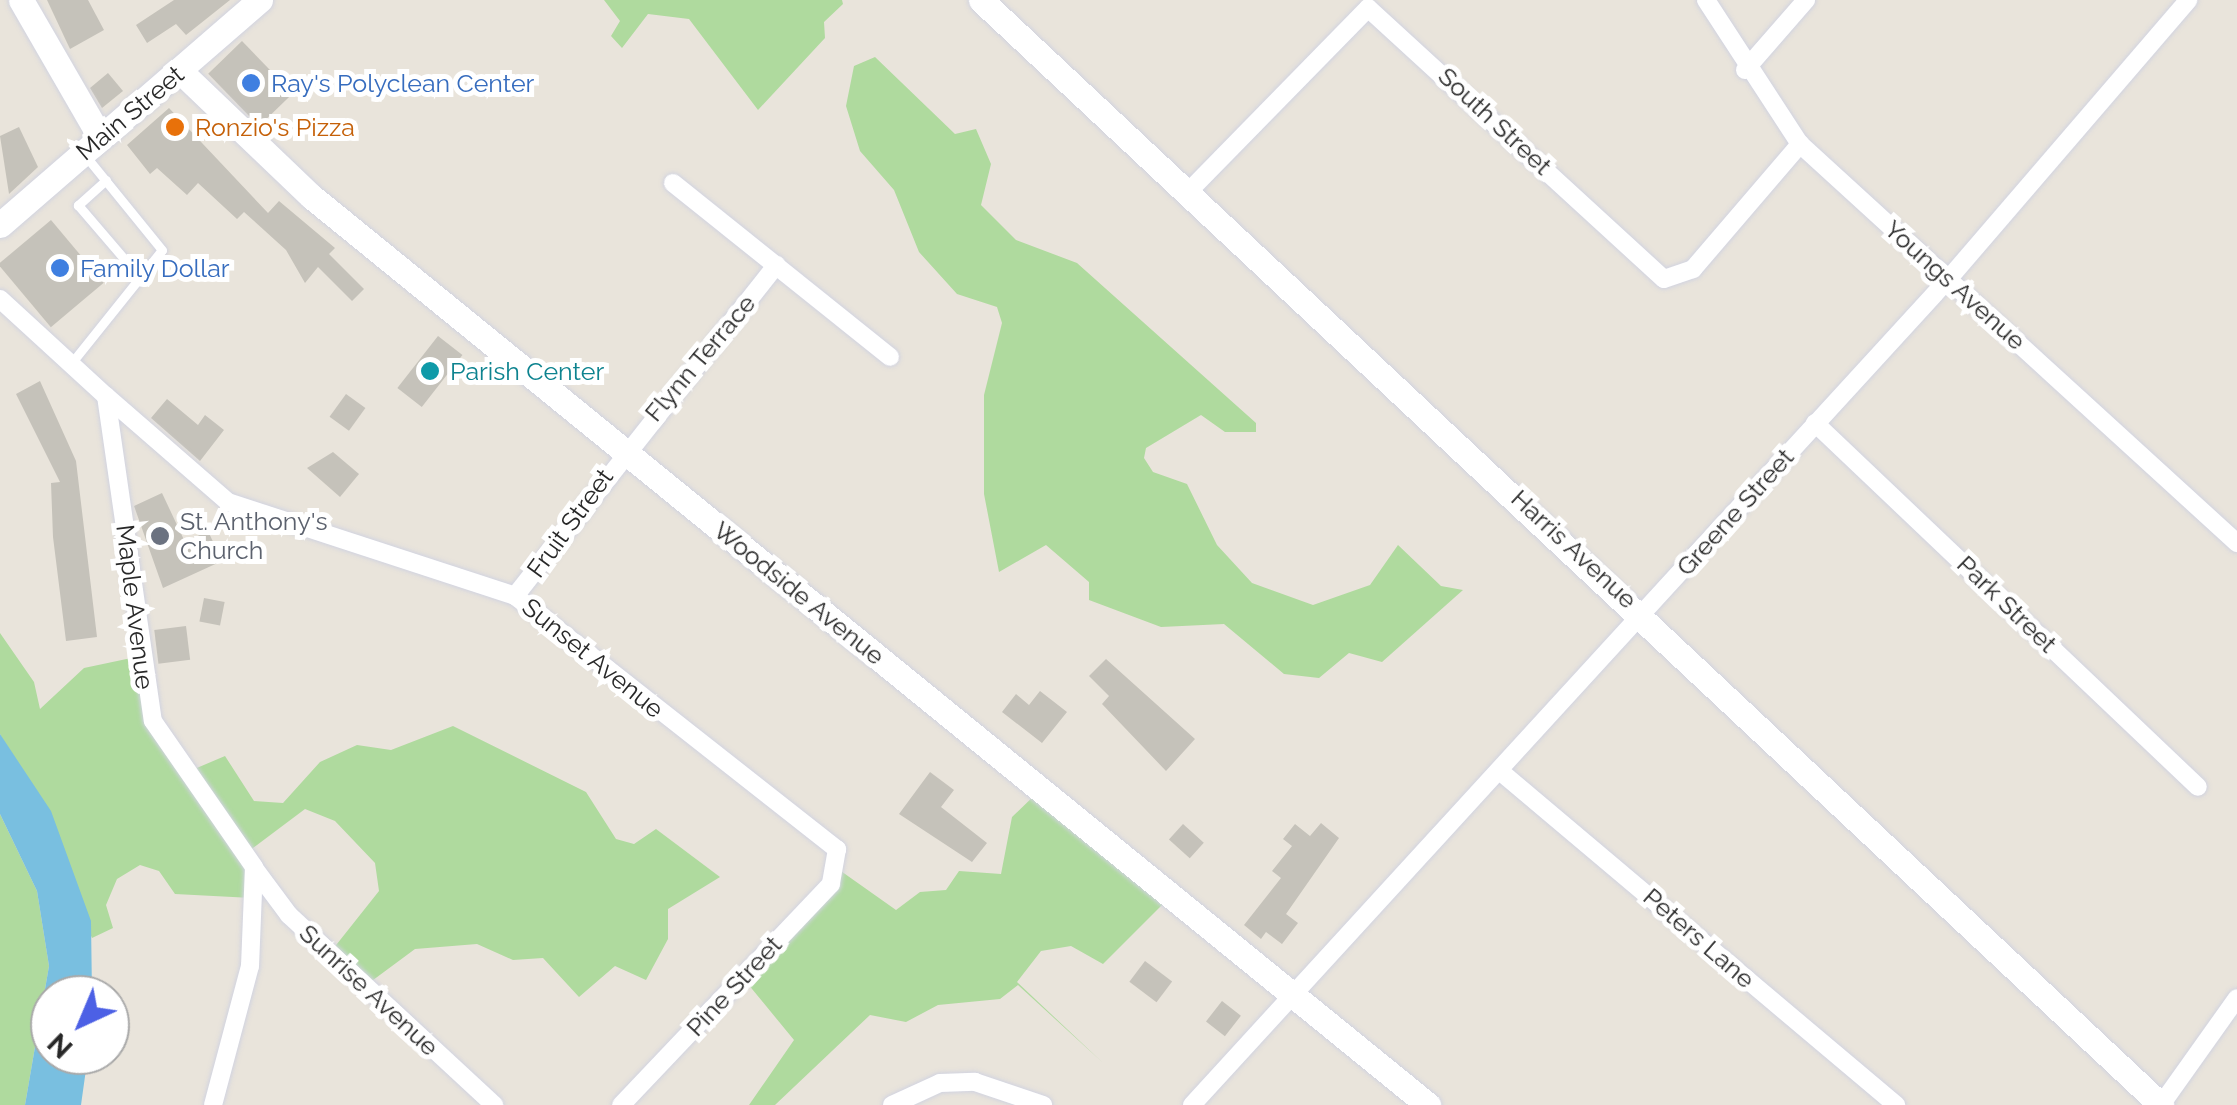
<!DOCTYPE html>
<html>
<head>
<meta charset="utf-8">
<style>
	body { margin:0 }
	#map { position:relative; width:2237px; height:1105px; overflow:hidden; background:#e9e4db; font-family:Raleway,sans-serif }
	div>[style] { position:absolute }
	.green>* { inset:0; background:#afda9e }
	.water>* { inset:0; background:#79bfe0 }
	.building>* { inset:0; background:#c5c2ba; transform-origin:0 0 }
	.roads { filter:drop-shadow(0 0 2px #d1d3e0) drop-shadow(0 0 2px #d1d3e0) }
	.lane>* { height:9px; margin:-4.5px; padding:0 4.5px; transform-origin:4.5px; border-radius:4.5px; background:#fff }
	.street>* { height:18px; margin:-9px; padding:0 9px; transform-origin:9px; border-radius:9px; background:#fff }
	.secondary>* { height:25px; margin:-12.5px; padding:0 12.5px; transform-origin:12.5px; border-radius:12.5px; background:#fff }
	.dots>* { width:28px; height:28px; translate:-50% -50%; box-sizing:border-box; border:5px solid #fff; border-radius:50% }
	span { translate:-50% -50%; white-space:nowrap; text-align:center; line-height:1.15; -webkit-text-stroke:10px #fff; paint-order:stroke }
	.shop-label { font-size:25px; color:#366cbe }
	.left { translate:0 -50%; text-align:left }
	.street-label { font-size:25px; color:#282828 }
	.food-label { font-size:25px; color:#c56008 }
	.culture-label { font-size:25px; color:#0d838f }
	.worship-label { font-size:25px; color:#5b616d }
	.north { position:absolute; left:30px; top:975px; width:100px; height:100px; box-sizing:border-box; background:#fff; border:2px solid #a9a9a9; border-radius:50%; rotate:224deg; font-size:28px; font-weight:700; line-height:40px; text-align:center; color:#282828 }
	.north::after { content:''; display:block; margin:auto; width:35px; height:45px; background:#4c60e5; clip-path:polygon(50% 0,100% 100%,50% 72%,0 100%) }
</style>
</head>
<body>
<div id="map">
	<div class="green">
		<i style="clip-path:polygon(604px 0,842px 0,843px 4px,824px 22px,825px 38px,758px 110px,689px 19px,648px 14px,622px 48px,611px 36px,620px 21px)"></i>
		<i style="clip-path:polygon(875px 57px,955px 134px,976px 129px,991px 164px,981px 205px,1016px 240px,1077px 263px,1256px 423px,1256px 432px,1225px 432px,1201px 415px,1146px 448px,1144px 458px,1153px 472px,1187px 484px,1217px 545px,1252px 583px,1313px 605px,1370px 585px,1398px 545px,1441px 586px,1463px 590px,1382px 662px,1349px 653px,1319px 678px,1284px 674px,1224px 624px,1161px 627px,1089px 600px,1089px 582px,1046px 545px,999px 572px,984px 494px,984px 395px,1002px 323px,997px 307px,957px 294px,919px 252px,894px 190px,860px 151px,846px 106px,854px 66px)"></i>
		<i style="clip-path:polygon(0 633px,34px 682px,40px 709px,84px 668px,136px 657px,141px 690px,185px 773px,225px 756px,254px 801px,283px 803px,320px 762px,357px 745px,391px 750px,453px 726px,586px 792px,616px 839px,634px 844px,656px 829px,720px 877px,668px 909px,668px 939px,646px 980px,615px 966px,579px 997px,543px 958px,513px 960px,477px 944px,415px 949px,365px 986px,329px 954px,379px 891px,375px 863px,335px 821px,305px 809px,249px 851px,252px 898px,175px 894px,159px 871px,140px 865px,117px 879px,106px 905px,113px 928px,92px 938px,0 734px)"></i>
		<i style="clip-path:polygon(1038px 792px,1169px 898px,1103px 964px,1071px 946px,1041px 951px,1017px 982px,1102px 1062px,1018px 985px,1000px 999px,938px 1005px,906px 1022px,870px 1015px,775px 1105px,749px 1105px,794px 1040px,743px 978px,838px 869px,896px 910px,920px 892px,946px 890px,959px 871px,1001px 874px,1012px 817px)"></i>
		<i style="clip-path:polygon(0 814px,37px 891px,49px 966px,25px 1105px,0 1105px)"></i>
	</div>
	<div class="water">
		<i style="clip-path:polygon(0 734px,51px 811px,91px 921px,92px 995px,50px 995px,50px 1055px,88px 1055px,81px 1105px,25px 1105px,49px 966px,37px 891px,0 814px)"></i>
	</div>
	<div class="building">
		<i style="clip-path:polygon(47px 0,88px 0,104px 30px,70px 49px)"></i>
		<i style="clip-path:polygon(174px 0,230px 0,186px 35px,176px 24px,147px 43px,136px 25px)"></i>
		<i style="left:242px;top:41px;width:73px;height:47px;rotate:46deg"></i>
		<i style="clip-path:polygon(108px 73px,123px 91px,102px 108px,90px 88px)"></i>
		<i style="clip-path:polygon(169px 108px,268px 213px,279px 201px,335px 248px,329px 254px,364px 289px,352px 301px,318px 267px,305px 283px,286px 250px,244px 212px,237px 219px,198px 183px,187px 195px,157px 168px,150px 174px,127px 145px)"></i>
		<i style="clip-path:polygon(19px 127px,38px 167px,9px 194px,0 136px)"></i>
		<i style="left:51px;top:220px;width:82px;height:69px;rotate:50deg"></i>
		<i style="left:438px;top:336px;width:31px;height:66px;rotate:38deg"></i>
		<i style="clip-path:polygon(40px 381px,76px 461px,97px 637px,66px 641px,53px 537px,51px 483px,60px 482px,16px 394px)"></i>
		<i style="left:346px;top:394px;width:24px;height:28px;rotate:36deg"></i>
		<i style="clip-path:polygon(167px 399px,198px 425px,205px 415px,224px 430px,200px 461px,151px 418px)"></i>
		<i style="clip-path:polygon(333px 452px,359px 474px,340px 497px,307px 468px)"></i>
		<i style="clip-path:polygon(162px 493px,185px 542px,208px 531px,222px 561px,163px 588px,134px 506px)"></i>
		<i style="left:204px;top:598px;width:21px;height:24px;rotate:11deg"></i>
		<i style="left:186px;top:626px;width:34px;height:32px;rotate:83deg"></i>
		<i style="clip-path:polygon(1106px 659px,1195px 739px,1166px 771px,1102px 704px,1109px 696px,1089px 676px)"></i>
		<i style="clip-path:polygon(1040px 691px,1067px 712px,1042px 743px,1002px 712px,1016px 694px,1029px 705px)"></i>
		<i style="clip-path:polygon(930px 772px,954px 790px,941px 807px,987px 843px,972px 862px,899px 814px)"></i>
		<i style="clip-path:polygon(1321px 823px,1339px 838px,1286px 914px,1298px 923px,1282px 944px,1266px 932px,1261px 939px,1244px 925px,1281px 878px,1272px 871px,1292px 846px,1283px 839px,1295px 824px,1310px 836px)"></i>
		<i style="left:1183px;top:824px;width:28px;height:21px;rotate:42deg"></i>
		<i style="left:1145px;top:961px;width:34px;height:26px;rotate:37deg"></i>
		<i style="left:1222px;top:1001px;width:24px;height:26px;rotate:38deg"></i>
	</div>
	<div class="roads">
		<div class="lane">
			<i style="left:106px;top:180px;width:38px;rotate:138deg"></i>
			<i style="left:78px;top:205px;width:92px;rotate:49.4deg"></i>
			<i style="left:73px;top:361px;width:142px;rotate:-51.3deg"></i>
			<i style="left:162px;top:250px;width:124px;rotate:-129.1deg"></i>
		</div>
		<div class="street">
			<i style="left:1706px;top:0;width:172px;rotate:56.9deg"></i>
			<i style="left:1800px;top:144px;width:592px;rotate:42.4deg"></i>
			<i style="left:1745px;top:70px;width:93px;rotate:-48.9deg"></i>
			<i style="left:673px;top:183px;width:278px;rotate:38.7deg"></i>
			<i style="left:1189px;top:191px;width:256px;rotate:-45.6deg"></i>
			<i style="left:1368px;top:8px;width:401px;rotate:42.5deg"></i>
			<i style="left:1664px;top:279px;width:31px;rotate:-19deg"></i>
			<i style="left:1693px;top:269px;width:165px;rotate:-49.4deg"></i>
			<i style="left:0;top:299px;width:144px;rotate:42.5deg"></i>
			<i style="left:106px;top:396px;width:328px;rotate:81.8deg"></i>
			<i style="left:153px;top:721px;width:178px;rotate:55.3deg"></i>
			<i style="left:254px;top:867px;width:99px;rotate:92.3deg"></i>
			<i style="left:250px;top:966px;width:144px;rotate:104.9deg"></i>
			<i style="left:106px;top:396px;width:162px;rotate:41deg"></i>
			<i style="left:228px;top:502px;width:302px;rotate:18.1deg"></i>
			<i style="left:515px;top:596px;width:410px;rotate:38.2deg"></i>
			<i style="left:837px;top:849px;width:36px;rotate:100deg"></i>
			<i style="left:831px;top:884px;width:305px;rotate:133.5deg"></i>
			<i style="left:1815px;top:423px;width:528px;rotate:43.54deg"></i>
			<i style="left:515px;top:596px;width:422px;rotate:-51.7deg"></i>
			<i style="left:1501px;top:772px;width:517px;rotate:40.13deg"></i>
			<i style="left:254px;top:868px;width:59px;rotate:53.3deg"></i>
			<i style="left:289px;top:915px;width:280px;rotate:42.8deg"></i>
			<i style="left:892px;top:1105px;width:53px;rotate:-24.6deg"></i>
			<i style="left:940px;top:1083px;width:35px;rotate:-2deg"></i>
			<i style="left:975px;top:1082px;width:72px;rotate:18.7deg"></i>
			<i style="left:1192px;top:1105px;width:1124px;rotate:-47.52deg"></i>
			<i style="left:1951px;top:276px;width:364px;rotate:-49.3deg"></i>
			<i style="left:2161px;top:1105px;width:131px;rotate:-54.6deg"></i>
		</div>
		<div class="secondary">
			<i style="left:21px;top:0;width:158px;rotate:60deg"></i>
			<i style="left:981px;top:0;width:1617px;rotate:43.12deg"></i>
			<i style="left:180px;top:71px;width:182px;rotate:43.7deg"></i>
			<i style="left:312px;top:197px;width:1439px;rotate:39.13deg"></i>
			<i style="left:0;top:225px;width:344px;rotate:-40.9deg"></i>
		</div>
	</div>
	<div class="dots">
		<i style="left:251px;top:83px;background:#3f7fe0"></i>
		<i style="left:175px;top:127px;background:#e8710a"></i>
		<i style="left:60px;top:268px;background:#3f7fe0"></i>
		<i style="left:430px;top:371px;background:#0f9aa8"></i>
		<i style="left:160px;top:536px;background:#6b7280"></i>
	</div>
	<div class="shop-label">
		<span class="left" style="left:271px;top:83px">Ray's Polyclean Center</span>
		<span class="left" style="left:80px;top:268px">Family Dollar</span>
	</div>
	<div class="street-label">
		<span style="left:130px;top:113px;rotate:-40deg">Main Street</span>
		<span style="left:1495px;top:121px;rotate:43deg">South Street</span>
		<span style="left:1955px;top:285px;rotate:42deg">Youngs Avenue</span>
		<span style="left:700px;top:358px;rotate:-50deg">Flynn Terrace</span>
		<span style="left:1735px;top:512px;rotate:-48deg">Greene Street</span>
		<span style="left:570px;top:523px;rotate:-54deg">Fruit Street</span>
		<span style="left:1574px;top:549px;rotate:43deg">Harris Avenue</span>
		<span style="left:799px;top:593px;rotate:39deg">Woodside Avenue</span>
		<span style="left:2007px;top:604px;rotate:44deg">Park Street</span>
		<span style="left:135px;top:607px;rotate:83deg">Maple Avenue</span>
		<span style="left:593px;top:658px;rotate:39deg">Sunset Avenue</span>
		<span style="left:1699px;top:938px;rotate:41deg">Peters Lane</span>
		<span style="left:734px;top:986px;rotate:-47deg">Pine Street</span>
		<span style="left:369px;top:990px;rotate:43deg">Sunrise Avenue</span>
	</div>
	<div class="food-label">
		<span class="left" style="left:195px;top:127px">Ronzio's Pizza</span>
	</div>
	<div class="culture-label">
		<span class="left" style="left:450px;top:371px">Parish Center</span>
	</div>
	<div class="worship-label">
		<span class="left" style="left:180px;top:536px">St. Anthony's<br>Church</span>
	</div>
	<div class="north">N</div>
</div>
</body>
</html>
